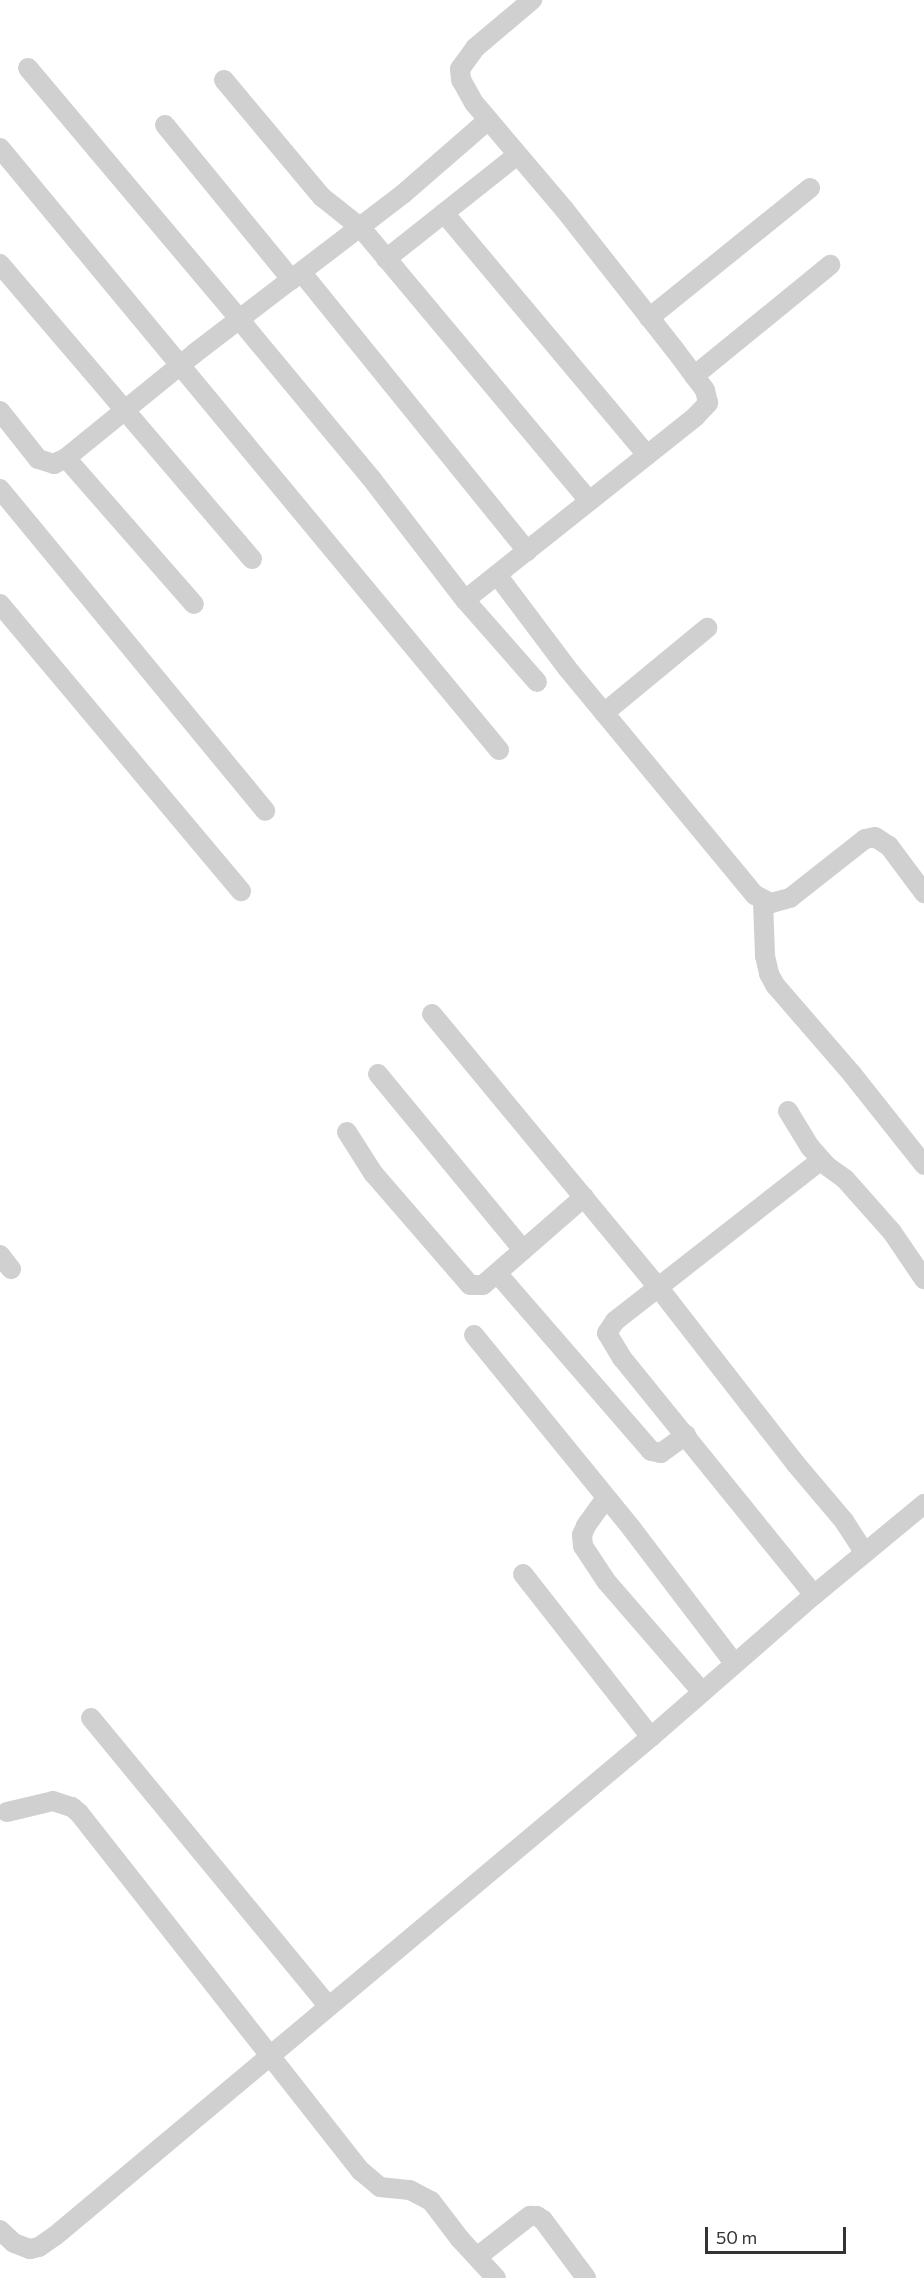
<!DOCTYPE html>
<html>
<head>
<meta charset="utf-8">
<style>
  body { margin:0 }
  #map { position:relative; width:924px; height:2278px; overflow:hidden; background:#fff; font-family:Commissioner,sans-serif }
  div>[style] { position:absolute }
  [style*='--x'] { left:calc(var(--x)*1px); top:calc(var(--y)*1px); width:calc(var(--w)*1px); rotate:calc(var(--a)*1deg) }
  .minor>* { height:20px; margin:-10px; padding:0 10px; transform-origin:10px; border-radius:10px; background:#d0d0d0 }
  span { translate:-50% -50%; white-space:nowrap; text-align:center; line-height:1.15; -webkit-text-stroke:6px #fff; paint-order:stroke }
  .scale { position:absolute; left:705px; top:2227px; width:141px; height:27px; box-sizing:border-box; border:3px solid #333; border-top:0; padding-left:8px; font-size:18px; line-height:21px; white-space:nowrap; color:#333; -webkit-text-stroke:4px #fff; paint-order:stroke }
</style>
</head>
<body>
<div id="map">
  <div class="minor">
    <i style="--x:28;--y:68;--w:328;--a:49.9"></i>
    <i style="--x:239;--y:319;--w:207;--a:50.3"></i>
    <i style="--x:371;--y:478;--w:154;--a:52.4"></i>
    <i style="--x:465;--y:600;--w:109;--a:48.7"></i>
    <i style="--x:224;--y:80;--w:153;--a:50.1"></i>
    <i style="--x:322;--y:197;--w:50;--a:38.5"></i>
    <i style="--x:361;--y:228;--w:356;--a:50.1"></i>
    <i style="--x:165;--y:125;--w:200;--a:50.7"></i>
    <i style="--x:0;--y:148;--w:782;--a:50.34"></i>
    <i style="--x:444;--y:213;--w:316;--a:50"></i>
    <i style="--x:386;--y:259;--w:167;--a:-38.4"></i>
    <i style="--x:0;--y:264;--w:388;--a:49.5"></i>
    <i style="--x:302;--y:273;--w:358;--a:51"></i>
    <i style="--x:649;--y:318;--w:207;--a:-38.9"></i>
    <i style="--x:694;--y:376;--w:176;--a:-39.2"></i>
    <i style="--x:0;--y:411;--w:61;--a:51.6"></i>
    <i style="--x:38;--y:459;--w:17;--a:17"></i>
    <i style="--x:54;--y:464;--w:13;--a:-27"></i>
    <i style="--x:66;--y:458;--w:166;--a:-39.1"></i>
    <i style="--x:195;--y:353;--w:262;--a:-37.4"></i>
    <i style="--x:403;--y:194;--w:113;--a:-41"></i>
    <i style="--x:66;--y:458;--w:194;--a:48.8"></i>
    <i style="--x:0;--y:489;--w:417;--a:50.5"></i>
    <i style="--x:498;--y:576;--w:115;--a:53.1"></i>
    <i style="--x:567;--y:668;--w:295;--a:50.4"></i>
    <i style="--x:755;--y:895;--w:18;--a:27"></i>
    <i style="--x:771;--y:903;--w:20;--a:-15"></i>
    <i style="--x:790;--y:898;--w:95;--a:-38.2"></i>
    <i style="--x:865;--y:839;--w:10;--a:-11"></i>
    <i style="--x:875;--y:837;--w:17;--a:33"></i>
    <i style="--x:889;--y:846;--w:59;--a:53.3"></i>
    <i style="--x:465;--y:600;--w:295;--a:-38.5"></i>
    <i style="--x:696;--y:416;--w:18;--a:-47"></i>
    <i style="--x:708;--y:403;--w:13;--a:-103"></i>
    <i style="--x:705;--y:390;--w:50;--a:-126.9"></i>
    <i style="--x:675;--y:350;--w:179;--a:-128.2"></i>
    <i style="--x:564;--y:209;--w:139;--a:-130.3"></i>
    <i style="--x:474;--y:103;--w:26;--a:-119"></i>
    <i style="--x:461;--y:80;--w:11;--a:-95"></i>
    <i style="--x:460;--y:69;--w:26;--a:-54"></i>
    <i style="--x:475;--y:48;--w:75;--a:-40.1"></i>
    <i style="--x:0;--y:604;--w:375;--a:50"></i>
    <i style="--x:604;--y:713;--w:134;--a:-39.5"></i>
    <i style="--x:763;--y:901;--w:55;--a:87.9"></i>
    <i style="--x:765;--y:956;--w:18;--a:77"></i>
    <i style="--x:769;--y:974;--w:13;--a:61"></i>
    <i style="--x:775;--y:985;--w:118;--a:49.1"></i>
    <i style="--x:852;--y:1074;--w:116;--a:51.6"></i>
    <i style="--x:432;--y:1014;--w:354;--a:50.4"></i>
    <i style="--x:658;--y:1287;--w:223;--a:52.1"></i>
    <i style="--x:795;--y:1463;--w:76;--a:49.8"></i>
    <i style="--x:844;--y:1521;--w:38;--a:57"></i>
    <i style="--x:378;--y:1074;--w:228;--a:50.5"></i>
    <i style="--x:788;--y:1111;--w:42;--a:58.6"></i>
    <i style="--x:810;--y:1147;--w:25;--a:48"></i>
    <i style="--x:827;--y:1166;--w:22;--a:36"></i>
    <i style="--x:845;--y:1179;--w:71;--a:48.4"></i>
    <i style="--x:892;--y:1232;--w:57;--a:55.8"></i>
    <i style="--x:347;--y:1132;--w:49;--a:57.6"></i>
    <i style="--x:373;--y:1173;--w:148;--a:49.1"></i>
    <i style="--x:470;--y:1285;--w:13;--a:0"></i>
    <i style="--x:483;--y:1285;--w:134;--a:-41.1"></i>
    <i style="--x:0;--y:1255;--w:18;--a:52"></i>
    <i style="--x:497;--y:1273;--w:235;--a:49.1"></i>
    <i style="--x:651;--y:1451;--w:10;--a:11"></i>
    <i style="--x:661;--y:1453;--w:31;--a:-36"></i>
    <i style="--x:474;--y:1335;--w:250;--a:50.8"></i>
    <i style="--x:632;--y:1529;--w:168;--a:52.7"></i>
    <i style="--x:606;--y:1498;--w:34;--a:126"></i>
    <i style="--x:586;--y:1526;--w:10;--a:114"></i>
    <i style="--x:582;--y:1535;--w:11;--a:85"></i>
    <i style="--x:583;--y:1546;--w:42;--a:56.7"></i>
    <i style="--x:606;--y:1581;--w:147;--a:49.1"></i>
    <i style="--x:523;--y:1574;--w:207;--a:51.9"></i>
    <i style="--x:814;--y:1595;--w:305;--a:-129"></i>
    <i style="--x:622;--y:1358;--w:29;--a:-121"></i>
    <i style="--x:607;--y:1333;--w:14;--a:-56"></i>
    <i style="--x:615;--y:1321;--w:261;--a:-38"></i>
    <i style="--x:91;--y:1718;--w:373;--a:50.5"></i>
    <i style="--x:7;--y:1812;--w:47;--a:-13.4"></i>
    <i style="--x:53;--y:1801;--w:20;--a:18"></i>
    <i style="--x:72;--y:1807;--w:9;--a:41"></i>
    <i style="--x:79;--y:1813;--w:456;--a:51.8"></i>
    <i style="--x:361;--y:2171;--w:25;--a:40"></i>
    <i style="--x:380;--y:2187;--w:30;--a:6"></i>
    <i style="--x:410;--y:2190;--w:24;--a:28"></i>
    <i style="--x:431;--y:2201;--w:48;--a:52.7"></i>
    <i style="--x:460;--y:2239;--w:53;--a:47.3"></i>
    <i style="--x:0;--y:2230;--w:19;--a:43"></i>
    <i style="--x:14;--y:2243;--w:17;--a:21"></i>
    <i style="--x:30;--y:2249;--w:9;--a:-13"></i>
    <i style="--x:39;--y:2247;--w:19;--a:-35"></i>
    <i style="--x:55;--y:2236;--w:777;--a:-39.94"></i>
    <i style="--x:651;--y:1737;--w:216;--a:-41.1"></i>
    <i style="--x:814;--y:1595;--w:143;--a:-39.6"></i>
    <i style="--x:477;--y:2257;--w:58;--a:-38"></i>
    <i style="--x:523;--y:2221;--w:9;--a:-36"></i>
    <i style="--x:530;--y:2216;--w:7;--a:0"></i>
    <i style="--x:537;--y:2216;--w:7;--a:34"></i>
    <i style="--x:543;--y:2220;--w:72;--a:53.4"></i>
  </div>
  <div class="scale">50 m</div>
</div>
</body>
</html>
